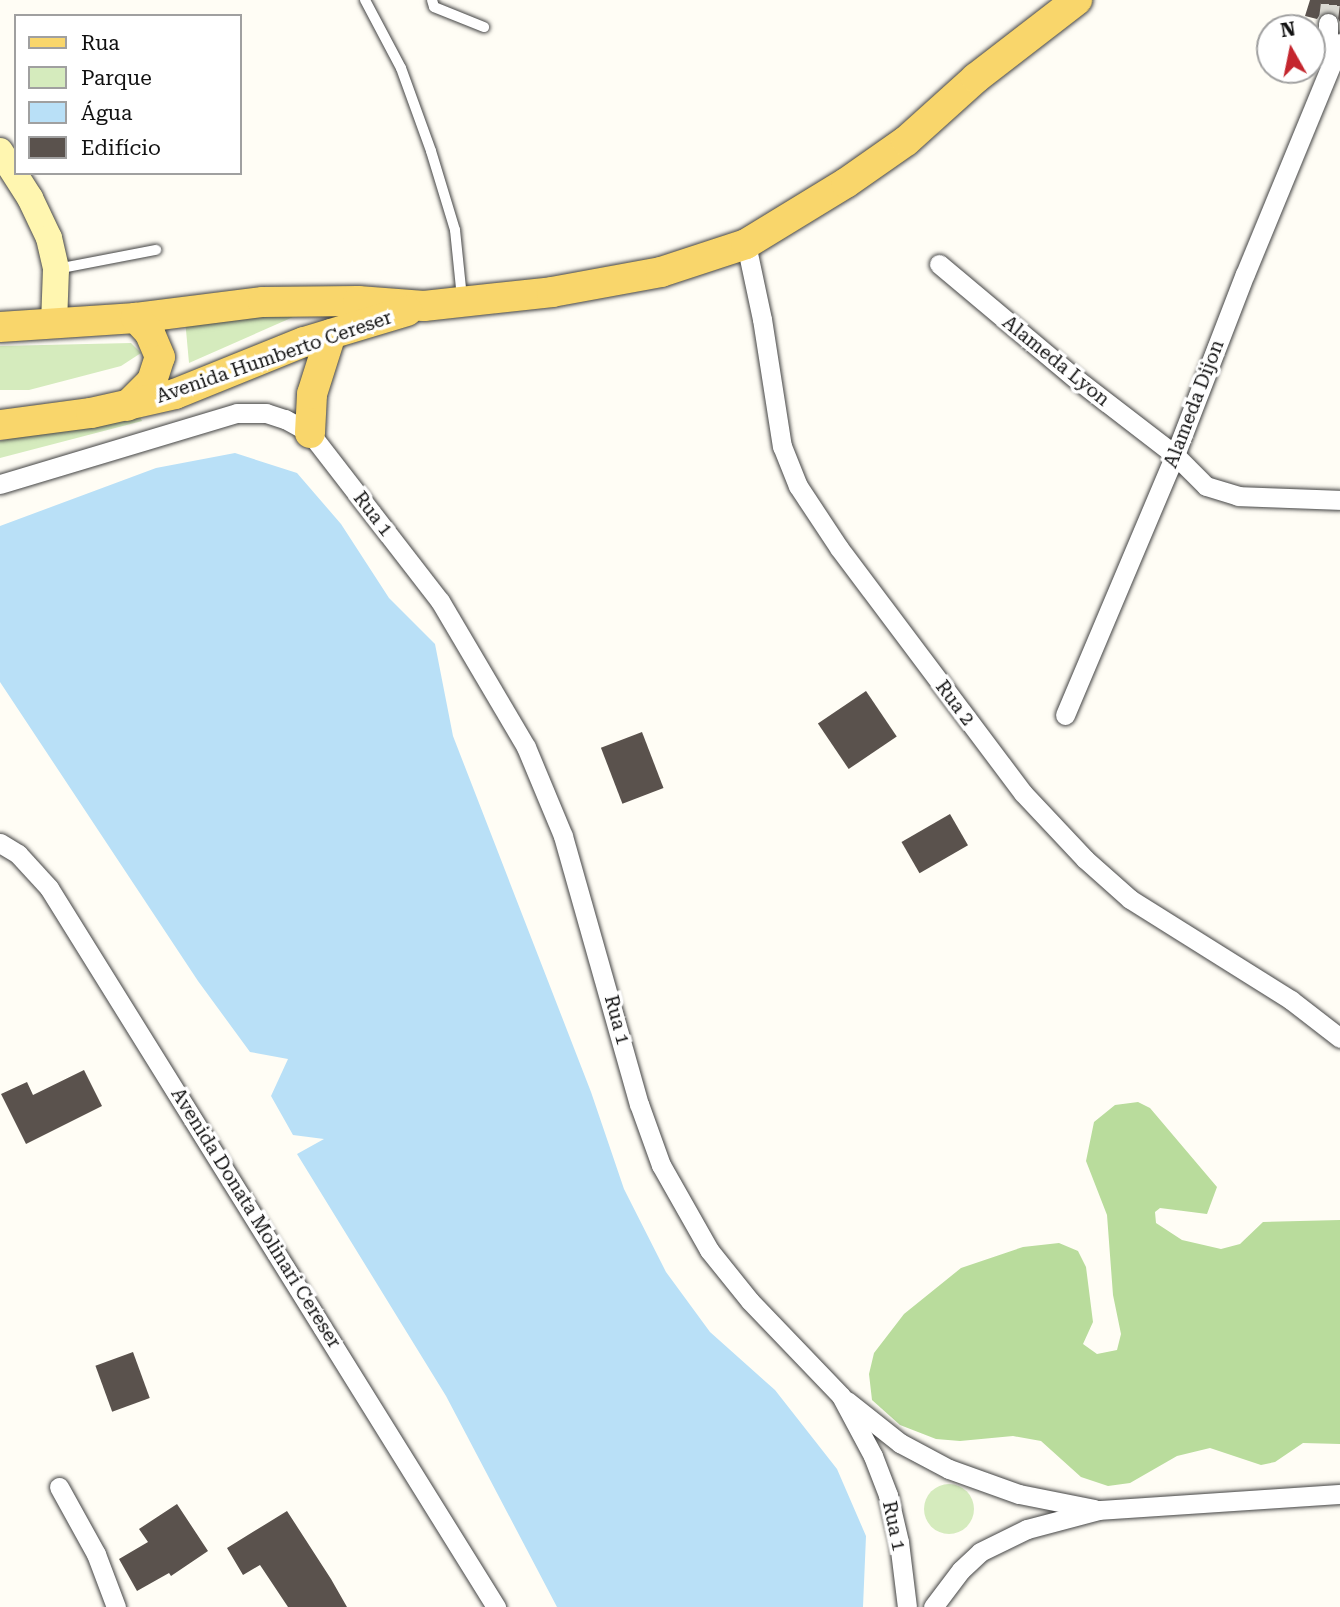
<!DOCTYPE html>
<html>
<head>
<meta charset="utf-8">
<style>
  body { margin:0 }
  #map { position:relative; width:1340px; height:1607px; overflow:hidden; background:#fffdf5; font-family:"Roboto Serif",serif }
  div>[style] { position:absolute }
  [style*='--x'] { left:calc(var(--x)*1px); top:calc(var(--y)*1px); width:calc(var(--w)*1px); rotate:calc(var(--a)*1deg) }
  .green>* { inset:0; background:#d5ebbd }
  .round { border-radius:50% }
  .forest>* { inset:0; background:#b9dc9c }
  .water>* { inset:0; background:#b9e0f7 }
  .building>* { inset:0; background:#5a524d; transform-origin:0 0 }
  .street-tunnel>* { height:19px; margin-top:-9.5px; transform-origin:0; background:repeating-linear-gradient(90deg,#dbdad3 0 19px,transparent 0 29px) }
  .roads { filter:drop-shadow(0 0 2px #444) drop-shadow(0 0 2px #444) }
  .lane>* { height:10px; margin:-5px; padding:0 5px; transform-origin:5px; border-radius:5px; background:#fff }
  .street>* { height:19px; margin:-9.5px; padding:0 9.5px; transform-origin:9.5px; border-radius:9.5px; background:#fff }
  .secondary>* { height:26px; margin:-13px; padding:0 13px; transform-origin:13px; border-radius:13px; background:#fff6b0 }
  .primary>* { height:30px; margin:-15px; padding:0 15px; transform-origin:15px; border-radius:15px; background:#f9d66b }
  span { translate:-50% -50%; white-space:nowrap; text-align:center; line-height:1.15; -webkit-text-stroke:7px #fff; paint-order:stroke }
  .street-label { font-size:19px; color:#111 }
  .legend { position:absolute; left:14px; top:14px; width:228px; height:161px; box-sizing:border-box; background:#fff; border:2px solid #a0a0a0; margin:0; padding:9px 12px; list-style:none; font-size:21px; color:#111 }
  .legend li { display:flex; align-items:center; gap:14px; height:35px }
  .legend b { width:35px; border:2px solid #a0a0a0 }
  .north { position:absolute; left:1256px; top:14px; width:70px; height:70px; box-sizing:border-box; background:#fff; border:2px solid #a0a0a0; border-radius:50%; rotate:351deg; font-size:19px; font-weight:700; line-height:28px; text-align:center; color:#111 }
  .north::after { content:''; display:block; margin:auto; width:24px; height:32px; background:#c4262e; clip-path:polygon(50% 0,100% 100%,50% 72%,0 100%) }
</style>
</head>
<body>
<div id="map">
  <div class="green">
    <i style="clip-path:polygon(325px 303px,189px 363px,185px 319px)"></i>
    <i style="clip-path:polygon(131px 343px,141px 353px,121px 366px,29px 390px,0 390px,0 346px)"></i>
    <i style="clip-path:polygon(137px 411px,142px 421px,0 458px,0 441px)"></i>
    <i class="round" style="left:924px;top:1484px;width:50px;height:50px"></i>
  </div>
  <div class="forest">
    <i style="clip-path:polygon(1138px 1102px,1150px 1108px,1217px 1187px,1207px 1214px,1160px 1208px,1155px 1212px,1156px 1223px,1182px 1240px,1221px 1249px,1240px 1244px,1263px 1222px,1340px 1220px,1340px 1444px,1303px 1443px,1275px 1462px,1261px 1465px,1210px 1448px,1177px 1456px,1130px 1483px,1108px 1486px,1081px 1477px,1041px 1441px,1013px 1436px,960px 1441px,936px 1439px,900px 1425px,872px 1400px,869px 1374px,874px 1353px,904px 1314px,961px 1268px,1023px 1247px,1059px 1243px,1078px 1251px,1086px 1267px,1093px 1322px,1083px 1344px,1097px 1354px,1117px 1350px,1121px 1334px,1113px 1295px,1107px 1215px,1086px 1161px,1094px 1122px,1115px 1105px)"></i>
  </div>
  <div class="water">
    <i style="clip-path:polygon(235px 453px,297px 473px,341px 524px,389px 598px,435px 644px,453px 736px,591px 1092px,624px 1189px,666px 1272px,710px 1332px,775px 1390px,837px 1469px,866px 1536px,863px 1607px,557px 1607px,446px 1396px,297px 1154px,324px 1139px,293px 1135px,271px 1096px,288px 1059px,250px 1052px,198px 981px,0 682px,0 526px,156px 468px)"></i>
  </div>
  <div class="building">
    <i style="clip-path:polygon(1310px 0,1340px 0,1340px 22px,1335px 13px,1329px 11px,1321px 13px,1317px 19px,1305px 16px)"></i>
    <i style="left:866px;top:691px;width:55px;height:58px;rotate:56deg"></i>
    <i style="left:642px;top:732px;width:60px;height:44px;rotate:69deg"></i>
    <i style="left:950px;top:814px;width:36px;height:56px;rotate:60deg"></i>
    <i style="clip-path:polygon(84px 1070px,102px 1106px,26px 1144px,1px 1094px,27px 1082px,33px 1095px)"></i>
    <i style="left:133px;top:1352px;width:49px;height:40px;rotate:70deg"></i>
    <i style="clip-path:polygon(177px 1504px,208px 1551px,171px 1576px,169px 1573px,137px 1591px,119px 1559px,148px 1542px,139px 1529px)"></i>
    <i style="clip-path:polygon(287px 1511px,331px 1579px,347px 1607px,288px 1607px,260px 1565px,243px 1575px,227px 1548px)"></i>
  </div>
  <div class="street-tunnel">
    <i style="--x:1328;--y:23;--w:23;--a:-83"></i>
  </div>
  <div class="roads">
    <div class="lane">
      <i style="--x:365;--y:0;--w:77;--a:62.1"></i>
      <i style="--x:401;--y:68;--w:88;--a:70.1"></i>
      <i style="--x:431;--y:151;--w:83;--a:73.1"></i>
      <i style="--x:455;--y:230;--w:68;--a:84.1"></i>
      <i style="--x:432;--y:0;--w:7;--a:74"></i>
      <i style="--x:434;--y:7;--w:54;--a:21.8"></i>
      <i style="--x:57;--y:269;--w:101;--a:-10.9"></i>
    </div>
    <div class="street">
      <i style="--x:1328;--y:62;--w:39;--a:-90"></i>
      <i style="--x:746;--y:244;--w:77;--a:78"></i>
      <i style="--x:762;--y:319;--w:129;--a:81.1"></i>
      <i style="--x:782;--y:446;--w:43;--a:68.2"></i>
      <i style="--x:798;--y:486;--w:74;--a:56.5"></i>
      <i style="--x:839;--y:548;--w:306;--a:53.1"></i>
      <i style="--x:1023;--y:793;--w:91;--a:46.8"></i>
      <i style="--x:1085;--y:859;--w:60;--a:41.6"></i>
      <i style="--x:1130;--y:899;--w:190;--a:32.1"></i>
      <i style="--x:1291;--y:1000;--w:62;--a:37.8"></i>
      <i style="--x:939;--y:264;--w:177;--a:40"></i>
      <i style="--x:1075;--y:378;--w:126;--a:37.6"></i>
      <i style="--x:1175;--y:455;--w:44;--a:45"></i>
      <i style="--x:1206;--y:486;--w:34;--a:17"></i>
      <i style="--x:1238;--y:496;--w:102;--a:2.2"></i>
      <i style="--x:0;--y:484;--w:247;--a:-16.7"></i>
      <i style="--x:237;--y:413;--w:29;--a:0"></i>
      <i style="--x:266;--y:413;--w:20;--a:18"></i>
      <i style="--x:285;--y:419;--w:29;--a:29"></i>
      <i style="--x:310;--y:433;--w:212;--a:52.3"></i>
      <i style="--x:440;--y:601;--w:169;--a:59.5"></i>
      <i style="--x:526;--y:747;--w:96;--a:67.4"></i>
      <i style="--x:563;--y:836;--w:279;--a:74.2"></i>
      <i style="--x:639;--y:1104;--w:65;--a:70.2"></i>
      <i style="--x:661;--y:1165;--w:98;--a:60.5"></i>
      <i style="--x:709;--y:1250;--w:65;--a:51.2"></i>
      <i style="--x:750;--y:1301;--w:132;--a:46.2"></i>
      <i style="--x:841;--y:1396;--w:68;--a:61.9"></i>
      <i style="--x:873;--y:1456;--w:42;--a:69"></i>
      <i style="--x:888;--y:1495;--w:48;--a:76.8"></i>
      <i style="--x:899;--y:1542;--w:65;--a:83"></i>
      <i style="--x:1065;--y:715;--w:282;--a:-67.1"></i>
      <i style="--x:1175;--y:455;--w:194;--a:-68.9"></i>
      <i style="--x:1245;--y:274;--w:250;--a:-67.6"></i>
      <i style="--x:0;--y:843;--w:21;--a:31"></i>
      <i style="--x:18;--y:854;--w:46;--a:47.6"></i>
      <i style="--x:49;--y:888;--w:847;--a:58.13"></i>
      <i style="--x:847;--y:1401;--w:68;--a:38.4"></i>
      <i style="--x:900;--y:1443;--w:55;--a:28"></i>
      <i style="--x:949;--y:1469;--w:74;--a:19.7"></i>
      <i style="--x:1019;--y:1494;--w:77;--a:11.2"></i>
      <i style="--x:59;--y:1487;--w:77;--a:61.1"></i>
      <i style="--x:96;--y:1554;--w:57;--a:69.3"></i>
      <i style="--x:933;--y:1607;--w:46;--a:-52.9"></i>
      <i style="--x:961;--y:1570;--w:26;--a:-43"></i>
      <i style="--x:980;--y:1552;--w:52;--a:-26.1"></i>
      <i style="--x:1027;--y:1529;--w:74;--a:-14.8"></i>
      <i style="--x:1099;--y:1510;--w:242;--a:-3.8"></i>
    </div>
    <div class="secondary">
      <i style="--x:0;--y:151;--w:56;--a:57.4"></i>
      <i style="--x:30;--y:198;--w:44;--a:64.6"></i>
      <i style="--x:49;--y:238;--w:32;--a:77"></i>
      <i style="--x:56;--y:269;--w:55;--a:92.1"></i>
    </div>
    <div class="primary">
      <i style="--x:0;--y:327;--w:136;--a:-3.8"></i>
      <i style="--x:136;--y:318;--w:128;--a:-7.2"></i>
      <i style="--x:263;--y:302;--w:95;--a:-0.6"></i>
      <i style="--x:358;--y:301;--w:66;--a:4.3"></i>
      <i style="--x:424;--y:306;--w:129;--a:-6.2"></i>
      <i style="--x:552;--y:292;--w:111;--a:-10.4"></i>
      <i style="--x:661;--y:272;--w:89;--a:-18.2"></i>
      <i style="--x:746;--y:244;--w:117;--a:-31.4"></i>
      <i style="--x:846;--y:183;--w:73;--a:-35"></i>
      <i style="--x:906;--y:141;--w:94;--a:-42"></i>
      <i style="--x:976;--y:78;--w:128;--a:-37.7"></i>
      <i style="--x:127;--y:406;--w:35;--a:-45"></i>
      <i style="--x:152;--y:381;--w:25;--a:-72"></i>
      <i style="--x:160;--y:357;--w:26;--a:-113"></i>
      <i style="--x:150;--y:333;--w:21;--a:-133"></i>
      <i style="--x:0;--y:425;--w:92;--a:-7.5"></i>
      <i style="--x:91;--y:413;--w:86;--a:-12.7"></i>
      <i style="--x:175;--y:394;--w:139;--a:-22"></i>
      <i style="--x:304;--y:342;--w:108;--a:-16.8"></i>
      <i style="--x:310;--y:433;--w:39;--a:-87"></i>
      <i style="--x:312;--y:394;--w:63;--a:-72.4"></i>
    </div>
  </div>
  <div class="street-label">
    <span style="left:274px;top:357px;rotate:-19deg">Avenida Humberto Cereser</span>
    <span style="left:1056px;top:361px;rotate:39deg">Alameda Lyon</span>
    <span style="left:1194px;top:404px;rotate:-69deg">Alameda Dijon</span>
    <span style="left:373px;top:514px;rotate:52deg">Rua 1</span>
    <span style="left:955px;top:703px;rotate:53deg">Rua 2</span>
    <span style="left:617px;top:1020px;rotate:75deg">Rua 1</span>
    <span style="left:256px;top:1218px;rotate:58deg">Avenida Donata Molinari Cereser</span>
    <span style="left:894px;top:1526px;rotate:78deg">Rua 1</span>
  </div>
  <ul class="legend">
  <li><b style="height:9px;background:#f9d66b"></b>Rua</li>
  <li><b style="height:19px;background:#d5ebbd"></b>Parque</li>
  <li><b style="height:19px;background:#b9e0f7"></b>Água</li>
  <li><b style="height:19px;background:#5a524d"></b>Edifício</li>
  </ul>
  <div class="north">N</div>
</div>
</body>
</html>
